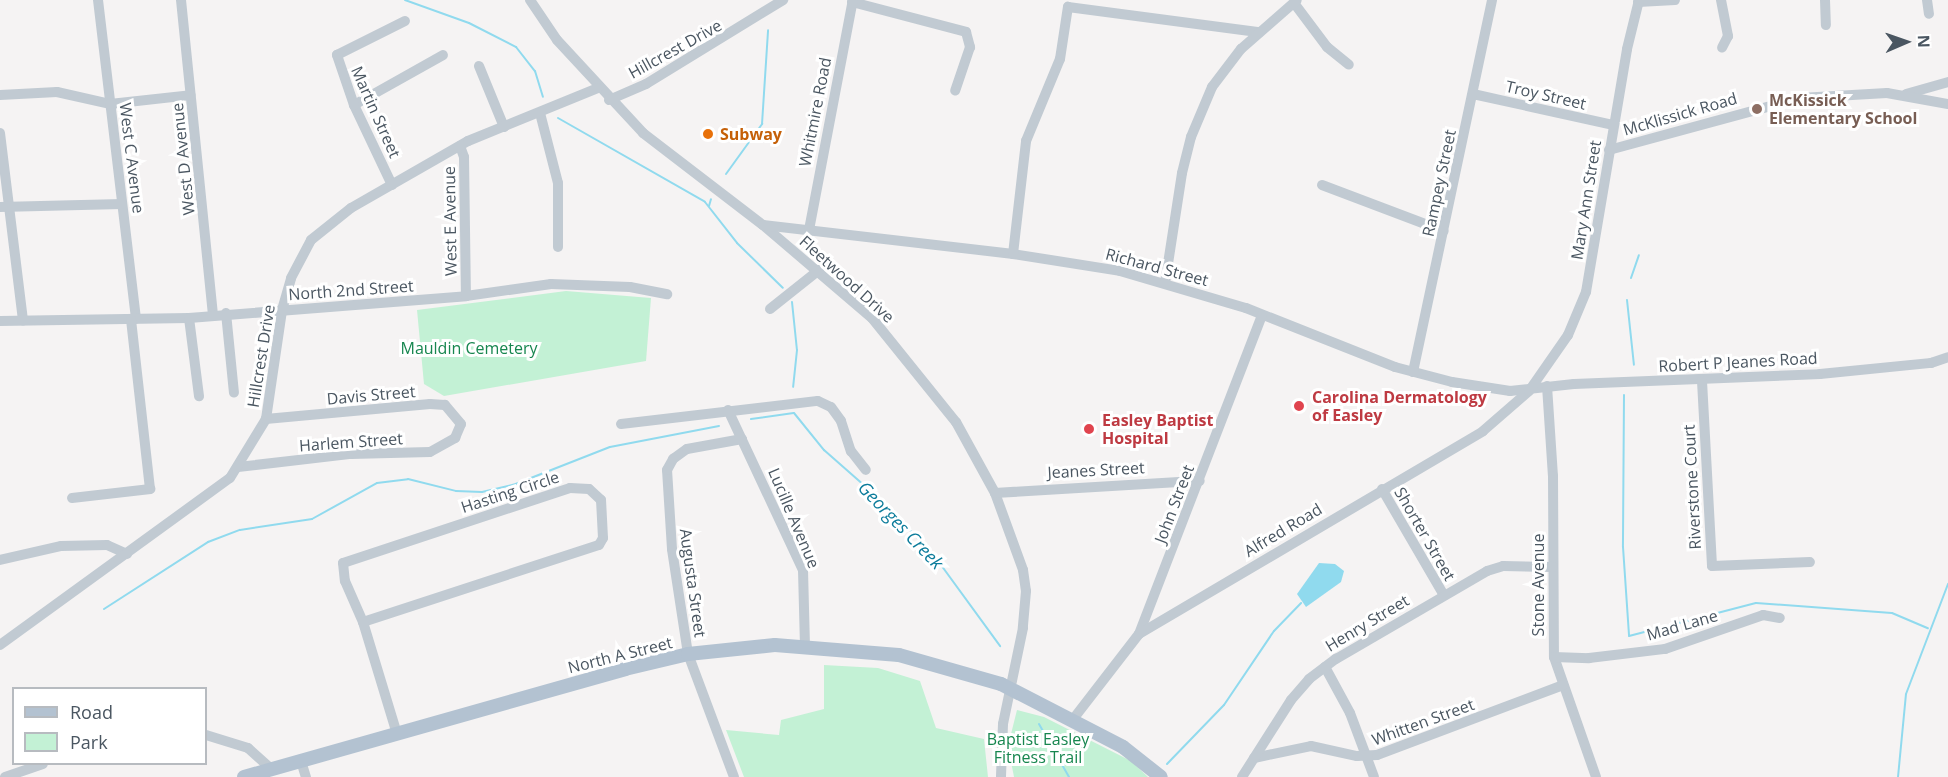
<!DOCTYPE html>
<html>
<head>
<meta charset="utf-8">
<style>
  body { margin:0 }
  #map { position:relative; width:1948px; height:777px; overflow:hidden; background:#f5f3f3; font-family:"Open Sans",sans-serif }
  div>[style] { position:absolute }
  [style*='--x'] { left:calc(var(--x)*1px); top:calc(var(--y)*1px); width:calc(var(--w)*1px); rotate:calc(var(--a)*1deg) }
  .green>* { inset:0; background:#c3f1d5 }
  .water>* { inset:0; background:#90daee }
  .stream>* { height:2px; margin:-1px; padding:0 1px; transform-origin:1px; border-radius:1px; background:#90daee }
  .minor>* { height:10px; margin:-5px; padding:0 5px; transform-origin:5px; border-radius:5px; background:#c1cad2 }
  .major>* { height:14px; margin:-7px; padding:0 7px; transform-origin:7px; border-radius:7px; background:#b3c2d1 }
  .dots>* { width:16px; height:16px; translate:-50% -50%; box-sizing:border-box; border:3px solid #fff; border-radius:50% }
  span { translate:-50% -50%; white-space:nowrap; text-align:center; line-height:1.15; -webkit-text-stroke:6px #fff; paint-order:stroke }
  .street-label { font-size:16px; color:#4a5661 }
  .education-label { font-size:16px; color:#785e54; font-weight:700 }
  .left { translate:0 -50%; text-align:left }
  .food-label { font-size:16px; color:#c56008; font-weight:700 }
  .park-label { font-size:16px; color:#17864f }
  .health-label { font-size:16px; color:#be3a42; font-weight:700 }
  .water-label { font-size:18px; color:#0c7c9b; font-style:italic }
  .legend { position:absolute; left:12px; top:687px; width:195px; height:78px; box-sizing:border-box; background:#fff; border:2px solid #b7bbc0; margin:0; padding:8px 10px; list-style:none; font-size:18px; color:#4a5661 }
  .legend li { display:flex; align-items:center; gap:12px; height:30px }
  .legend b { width:30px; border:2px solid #b7bbc0 }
  .north { position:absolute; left:1876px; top:12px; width:60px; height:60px; -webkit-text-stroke:4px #fff; paint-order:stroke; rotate:88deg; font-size:16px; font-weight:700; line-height:24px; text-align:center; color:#4a5661 }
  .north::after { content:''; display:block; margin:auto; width:21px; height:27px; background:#4a5661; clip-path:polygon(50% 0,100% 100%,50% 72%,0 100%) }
</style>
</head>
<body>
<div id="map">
  <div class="green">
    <i style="clip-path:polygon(566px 291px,651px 298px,646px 361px,444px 396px,424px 384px,417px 310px)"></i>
    <i style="clip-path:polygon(824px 665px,878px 668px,920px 681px,936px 728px,984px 739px,988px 777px,744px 777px,726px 730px,779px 735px,781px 720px,824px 709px)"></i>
    <i style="clip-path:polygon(1017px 710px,1044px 717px,1131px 761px,1148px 777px,1014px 777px,1008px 746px)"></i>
  </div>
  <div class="water">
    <i style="clip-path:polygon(1319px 563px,1335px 564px,1344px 571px,1341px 582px,1306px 607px,1297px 594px)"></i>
  </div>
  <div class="stream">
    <i style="--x:405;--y:0;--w:68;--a:19.8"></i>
    <i style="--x:469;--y:23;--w:53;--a:27.1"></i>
    <i style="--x:516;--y:47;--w:31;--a:52"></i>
    <i style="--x:535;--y:71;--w:27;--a:73"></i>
    <i style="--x:558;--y:118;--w:169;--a:29.7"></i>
    <i style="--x:705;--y:202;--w:52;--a:52"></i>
    <i style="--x:737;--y:243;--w:64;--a:44.4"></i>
    <i style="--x:726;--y:174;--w:62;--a:-54.2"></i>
    <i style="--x:762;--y:124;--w:94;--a:-86.3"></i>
    <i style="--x:709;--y:206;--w:7;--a:-74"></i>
    <i style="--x:1631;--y:278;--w:24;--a:-71"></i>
    <i style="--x:1627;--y:300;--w:65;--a:83.9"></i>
    <i style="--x:792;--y:302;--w:48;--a:84.1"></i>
    <i style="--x:797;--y:350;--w:37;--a:96"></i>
    <i style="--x:1624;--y:395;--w:152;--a:90.4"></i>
    <i style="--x:1623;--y:547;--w:89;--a:86.1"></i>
    <i style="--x:1629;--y:636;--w:131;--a:-14.6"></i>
    <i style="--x:1756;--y:603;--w:136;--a:4.2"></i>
    <i style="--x:1892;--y:613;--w:39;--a:23"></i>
    <i style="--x:751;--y:419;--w:43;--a:-7.9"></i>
    <i style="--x:794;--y:413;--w:48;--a:51"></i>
    <i style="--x:824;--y:450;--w:76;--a:41.3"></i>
    <i style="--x:881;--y:500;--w:75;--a:46.1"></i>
    <i style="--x:933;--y:554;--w:114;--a:53.9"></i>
    <i style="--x:104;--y:609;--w:124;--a:-32.8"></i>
    <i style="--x:208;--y:542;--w:34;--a:-21"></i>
    <i style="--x:240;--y:530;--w:73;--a:-8.7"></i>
    <i style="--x:312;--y:519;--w:74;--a:-29"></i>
    <i style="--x:377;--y:483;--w:31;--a:-7"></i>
    <i style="--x:408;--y:479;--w:49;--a:14"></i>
    <i style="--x:456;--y:491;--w:26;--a:2"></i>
    <i style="--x:482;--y:492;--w:32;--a:-13"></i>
    <i style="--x:513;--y:485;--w:104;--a:-21.4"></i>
    <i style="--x:610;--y:447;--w:111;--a:-10.9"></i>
    <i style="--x:1039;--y:724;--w:61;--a:60.5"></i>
    <i style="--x:1167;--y:764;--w:82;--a:-46"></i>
    <i style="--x:1224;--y:705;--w:89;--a:-56"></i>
    <i style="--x:1274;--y:631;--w:39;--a:-46"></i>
    <i style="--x:1898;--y:777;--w:83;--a:-84.5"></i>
    <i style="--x:1906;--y:694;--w:118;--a:-69.1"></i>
  </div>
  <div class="minor">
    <i style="--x:98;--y:0;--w:321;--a:83.2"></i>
    <i style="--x:181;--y:0;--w:317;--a:84.2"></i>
    <i style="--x:530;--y:0;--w:48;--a:56"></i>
    <i style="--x:557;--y:40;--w:127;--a:47.2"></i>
    <i style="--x:643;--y:133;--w:151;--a:37.5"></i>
    <i style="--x:763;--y:225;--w:143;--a:40.5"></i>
    <i style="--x:872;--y:318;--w:134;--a:51.1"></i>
    <i style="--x:956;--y:422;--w:81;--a:61.2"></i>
    <i style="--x:995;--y:493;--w:82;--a:70"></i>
    <i style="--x:1023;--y:570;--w:21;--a:82"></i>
    <i style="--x:1026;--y:591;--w:37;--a:95"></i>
    <i style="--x:1023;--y:628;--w:98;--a:101.8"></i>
    <i style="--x:1003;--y:724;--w:53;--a:92.2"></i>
    <i style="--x:1721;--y:0;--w:37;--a:79"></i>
    <i style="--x:1728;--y:36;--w:13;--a:117"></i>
    <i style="--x:1825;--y:0;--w:25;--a:88"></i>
    <i style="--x:1927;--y:0;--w:14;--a:82"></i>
    <i style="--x:852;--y:2;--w:118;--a:14.7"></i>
    <i style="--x:966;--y:32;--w:16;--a:75"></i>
    <i style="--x:970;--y:47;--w:46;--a:108.8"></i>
    <i style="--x:1638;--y:2;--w:37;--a:-3"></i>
    <i style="--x:1294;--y:3;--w:55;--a:53.1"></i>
    <i style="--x:1327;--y:47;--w:28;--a:39"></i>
    <i style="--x:479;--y:66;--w:66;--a:67.7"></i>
    <i style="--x:1473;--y:94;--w:143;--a:12.5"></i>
    <i style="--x:1906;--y:94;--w:44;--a:-15.9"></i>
    <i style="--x:0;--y:95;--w:57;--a:-3"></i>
    <i style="--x:57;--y:92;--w:54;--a:12.8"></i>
    <i style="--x:110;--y:104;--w:81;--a:-6.3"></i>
    <i style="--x:609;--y:100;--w:40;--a:-23.4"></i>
    <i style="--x:646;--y:84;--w:161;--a:-31.5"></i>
    <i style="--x:354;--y:105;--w:102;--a:-29.3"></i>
    <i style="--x:540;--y:113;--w:72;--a:75.6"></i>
    <i style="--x:558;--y:183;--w:64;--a:90"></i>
    <i style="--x:0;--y:133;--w:189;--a:83"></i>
    <i style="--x:460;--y:146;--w:12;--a:70"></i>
    <i style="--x:464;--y:157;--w:139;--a:89.2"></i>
    <i style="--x:1609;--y:150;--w:198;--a:-15.2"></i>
    <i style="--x:1800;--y:98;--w:87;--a:-3.3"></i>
    <i style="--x:1887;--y:93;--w:62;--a:10.2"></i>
    <i style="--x:392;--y:185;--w:89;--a:-115.4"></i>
    <i style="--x:354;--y:105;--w:53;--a:-108.8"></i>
    <i style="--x:337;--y:55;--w:76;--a:-26.6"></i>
    <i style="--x:1322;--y:185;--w:130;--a:20.7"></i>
    <i style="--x:0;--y:207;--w:122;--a:-1.4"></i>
    <i style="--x:763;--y:225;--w:252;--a:6.6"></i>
    <i style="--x:1013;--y:254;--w:108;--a:9"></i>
    <i style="--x:1120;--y:271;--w:131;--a:16.4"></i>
    <i style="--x:1246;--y:308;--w:160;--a:21.6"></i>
    <i style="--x:1395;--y:367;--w:59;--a:14.7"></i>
    <i style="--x:1452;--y:382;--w:59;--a:8.8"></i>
    <i style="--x:1510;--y:391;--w:64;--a:-6.2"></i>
    <i style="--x:1574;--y:384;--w:246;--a:-2.3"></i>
    <i style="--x:1820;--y:374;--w:112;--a:-5.7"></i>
    <i style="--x:1931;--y:363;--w:18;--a:-19"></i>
    <i style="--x:809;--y:230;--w:234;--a:-79.2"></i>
    <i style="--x:1013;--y:254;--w:114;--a:-83.4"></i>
    <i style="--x:1026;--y:141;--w:89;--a:-67.5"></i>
    <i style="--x:1060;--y:59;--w:53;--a:-81.3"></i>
    <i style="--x:1068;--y:7;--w:193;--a:7.5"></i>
    <i style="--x:1165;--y:283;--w:111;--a:-81.2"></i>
    <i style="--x:1182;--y:173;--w:37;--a:-76"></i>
    <i style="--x:1191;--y:137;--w:54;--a:-67.2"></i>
    <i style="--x:1212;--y:87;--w:48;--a:-52.7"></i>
    <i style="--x:1241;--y:49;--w:74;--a:-41.2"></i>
    <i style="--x:770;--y:309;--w:63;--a:-38.5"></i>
    <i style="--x:226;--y:313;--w:80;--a:84.3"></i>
    <i style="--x:189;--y:318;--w:79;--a:82.7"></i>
    <i style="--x:0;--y:321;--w:189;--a:-0.9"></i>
    <i style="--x:189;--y:318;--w:278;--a:-4.5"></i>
    <i style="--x:466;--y:296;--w:86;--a:-8"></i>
    <i style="--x:551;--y:284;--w:79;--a:2.2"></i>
    <i style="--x:630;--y:287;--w:38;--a:11"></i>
    <i style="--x:1413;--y:372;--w:380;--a:-78"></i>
    <i style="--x:1702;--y:381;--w:185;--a:86.9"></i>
    <i style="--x:1712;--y:566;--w:98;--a:-2.3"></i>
    <i style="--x:1547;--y:386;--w:90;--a:86.2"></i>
    <i style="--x:1553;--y:476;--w:181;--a:89.7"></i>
    <i style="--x:1554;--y:657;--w:127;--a:70.7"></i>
    <i style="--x:728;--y:410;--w:177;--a:64.9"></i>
    <i style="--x:803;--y:570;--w:75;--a:88.5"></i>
    <i style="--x:621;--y:424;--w:198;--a:-6.7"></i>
    <i style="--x:818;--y:401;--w:14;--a:25"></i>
    <i style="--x:831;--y:407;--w:17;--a:54"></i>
    <i style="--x:841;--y:421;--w:32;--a:72"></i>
    <i style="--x:851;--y:451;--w:24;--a:52"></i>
    <i style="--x:238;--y:467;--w:114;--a:-6.6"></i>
    <i style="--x:351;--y:454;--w:79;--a:-1.5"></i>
    <i style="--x:430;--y:452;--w:29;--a:-29"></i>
    <i style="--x:455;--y:438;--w:15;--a:-67"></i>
    <i style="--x:461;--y:424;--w:25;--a:-130"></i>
    <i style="--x:445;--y:405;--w:15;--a:-176"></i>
    <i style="--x:430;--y:404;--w:165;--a:174.8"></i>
    <i style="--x:1382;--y:489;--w:121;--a:59.8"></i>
    <i style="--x:995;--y:493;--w:205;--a:-3.4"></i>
    <i style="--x:72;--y:498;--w:79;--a:-6.6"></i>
    <i style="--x:150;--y:489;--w:171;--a:-96.4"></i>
    <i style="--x:0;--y:560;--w:63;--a:-12.9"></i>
    <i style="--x:61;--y:546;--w:46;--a:-1.2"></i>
    <i style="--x:107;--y:545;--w:22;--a:24"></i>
    <i style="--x:363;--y:622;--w:248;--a:-18.1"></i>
    <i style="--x:599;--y:545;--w:8;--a:-60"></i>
    <i style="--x:603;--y:538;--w:38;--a:-93"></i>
    <i style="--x:601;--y:500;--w:16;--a:-137"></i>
    <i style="--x:589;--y:489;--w:19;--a:-177"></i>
    <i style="--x:570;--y:488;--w:239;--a:161.7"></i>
    <i style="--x:343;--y:563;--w:18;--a:84"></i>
    <i style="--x:345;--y:581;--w:45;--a:66.3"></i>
    <i style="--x:363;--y:622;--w:117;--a:73.1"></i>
    <i style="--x:1139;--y:634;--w:341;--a:-68.9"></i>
    <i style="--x:0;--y:645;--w:284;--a:-36"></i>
    <i style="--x:230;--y:478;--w:69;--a:-58.6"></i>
    <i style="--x:266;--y:419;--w:110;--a:-81.6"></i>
    <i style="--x:282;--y:310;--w:33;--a:-74"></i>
    <i style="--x:291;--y:278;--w:43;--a:-62.2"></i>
    <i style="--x:311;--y:240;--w:51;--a:-38.7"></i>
    <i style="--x:351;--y:208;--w:135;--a:-29.8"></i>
    <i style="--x:468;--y:141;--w:140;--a:-22.2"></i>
    <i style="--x:1554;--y:657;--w:35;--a:2"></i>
    <i style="--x:1589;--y:658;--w:77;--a:-6.8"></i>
    <i style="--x:1665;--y:649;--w:104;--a:-19.1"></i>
    <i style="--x:1763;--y:615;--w:17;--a:10"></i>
    <i style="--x:1325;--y:667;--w:52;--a:61.5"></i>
    <i style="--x:1350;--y:713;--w:68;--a:69.4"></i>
    <i style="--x:1074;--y:718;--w:106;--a:-52.3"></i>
    <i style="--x:1139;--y:634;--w:399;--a:-30.5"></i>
    <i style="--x:1483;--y:431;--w:61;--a:-41"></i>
    <i style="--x:1529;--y:391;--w:68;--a:-55.1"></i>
    <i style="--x:1568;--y:335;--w:47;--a:-67.3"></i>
    <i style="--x:1586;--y:292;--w:246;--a:-80.4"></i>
    <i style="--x:1627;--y:49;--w:50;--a:-76.2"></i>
    <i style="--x:206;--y:735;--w:44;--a:17.2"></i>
    <i style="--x:248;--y:748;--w:31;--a:42"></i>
    <i style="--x:1254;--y:758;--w:58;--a:-11.9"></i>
    <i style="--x:1311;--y:746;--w:47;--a:12.3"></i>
    <i style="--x:1357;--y:756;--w:20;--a:-3"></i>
    <i style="--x:1377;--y:755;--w:199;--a:-20.6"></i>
    <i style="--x:301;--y:761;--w:17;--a:73"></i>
    <i style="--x:5;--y:777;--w:40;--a:-18.9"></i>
    <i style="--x:734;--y:777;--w:131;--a:-110.5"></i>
    <i style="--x:688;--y:654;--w:106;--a:-98.7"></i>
    <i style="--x:672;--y:549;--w:79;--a:-93.6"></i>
    <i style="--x:667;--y:470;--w:13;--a:-61"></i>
    <i style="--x:673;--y:459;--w:17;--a:-36"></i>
    <i style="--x:687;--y:449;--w:56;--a:-10.3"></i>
    <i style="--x:1242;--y:777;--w:91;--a:-57.5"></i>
    <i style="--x:1291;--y:700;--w:28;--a:-49"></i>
    <i style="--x:1309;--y:679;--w:34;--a:-37"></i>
    <i style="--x:1336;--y:659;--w:175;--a:-30.2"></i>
    <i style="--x:1487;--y:571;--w:17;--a:-17"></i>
    <i style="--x:1503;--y:566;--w:50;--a:1.1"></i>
  </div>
  <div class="major">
    <i style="--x:244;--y:777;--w:396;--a:-15.8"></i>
    <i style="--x:625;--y:669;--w:65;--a:-13.4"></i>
    <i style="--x:688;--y:654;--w:87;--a:-5.9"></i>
    <i style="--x:775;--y:645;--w:124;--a:4.6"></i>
    <i style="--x:899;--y:655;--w:106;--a:15.9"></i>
    <i style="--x:1001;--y:684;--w:137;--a:27.3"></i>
    <i style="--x:1123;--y:747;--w:48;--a:38.3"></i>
  </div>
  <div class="dots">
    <i style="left:1757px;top:109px;background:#8d6e63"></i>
    <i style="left:708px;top:134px;background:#e8710a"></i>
    <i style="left:1299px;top:406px;background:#e0444e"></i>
    <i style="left:1089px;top:429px;background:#e0444e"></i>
  </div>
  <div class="street-label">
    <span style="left:675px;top:49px;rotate:-29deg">Hillcrest Drive</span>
    <span style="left:1546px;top:95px;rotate:13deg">Troy Street</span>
    <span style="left:376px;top:112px;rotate:66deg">Martin Street</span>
    <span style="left:815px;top:112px;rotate:-79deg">Whitmire Road</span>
    <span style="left:1680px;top:114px;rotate:-16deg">McKlissick Road</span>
    <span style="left:132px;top:158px;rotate:83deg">West C Avenue</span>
    <span style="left:183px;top:159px;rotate:-96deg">West D Avenue</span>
    <span style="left:1439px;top:183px;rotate:-78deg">Rampey Street</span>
    <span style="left:1586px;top:200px;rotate:-81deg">Mary Ann Street</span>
    <span style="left:450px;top:221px;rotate:-91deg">West E Avenue</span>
    <span style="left:1157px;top:267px;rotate:15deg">Richard Street</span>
    <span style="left:847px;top:279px;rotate:42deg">Fleetwood Drive</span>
    <span style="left:351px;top:290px;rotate:-4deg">North 2nd Street</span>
    <span style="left:261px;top:356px;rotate:-81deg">Hillcrest Drive</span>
    <span style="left:1738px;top:362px;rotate:-3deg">Robert P Jeanes Road</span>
    <span style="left:371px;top:395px;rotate:-5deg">Davis Street</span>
    <span style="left:351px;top:442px;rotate:-4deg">Harlem Street</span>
    <span style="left:1096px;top:470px;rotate:-3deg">Jeanes Street</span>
    <span style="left:1692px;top:487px;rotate:-93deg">Riverstone Court</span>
    <span style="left:510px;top:492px;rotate:-18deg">Hasting Circle</span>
    <span style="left:1174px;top:504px;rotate:-69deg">John Street</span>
    <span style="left:794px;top:518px;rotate:67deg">Lucille Avenue</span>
    <span style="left:1283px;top:530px;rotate:-31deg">Alfred Road</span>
    <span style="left:1425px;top:534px;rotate:60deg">Shorter Street</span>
    <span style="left:693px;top:583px;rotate:82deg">Augusta Street</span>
    <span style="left:1538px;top:585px;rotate:-90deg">Stone Avenue</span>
    <span style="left:1367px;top:623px;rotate:-31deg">Henry Street</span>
    <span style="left:1682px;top:625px;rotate:-16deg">Mad Lane</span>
    <span style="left:620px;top:655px;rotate:-14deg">North A Street</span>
    <span style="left:1423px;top:722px;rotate:-20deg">Whitten Street</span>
  </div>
  <div class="education-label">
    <span class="left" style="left:1769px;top:109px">McKissick<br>Elementary School</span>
  </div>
  <div class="food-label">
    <span class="left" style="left:720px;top:134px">Subway</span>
  </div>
  <div class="park-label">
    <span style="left:469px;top:348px">Mauldin Cemetery</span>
    <span style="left:1038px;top:748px">Baptist Easley<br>Fitness Trail</span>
  </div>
  <div class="health-label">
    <span class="left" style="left:1312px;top:406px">Carolina Dermatology<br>of Easley</span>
    <span class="left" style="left:1102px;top:429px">Easley Baptist<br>Hospital</span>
  </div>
  <div class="water-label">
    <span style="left:901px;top:525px;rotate:46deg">Georges Creek</span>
  </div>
  <ul class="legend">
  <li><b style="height:8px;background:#b3c2d1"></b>Road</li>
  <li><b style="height:16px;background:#c3f1d5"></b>Park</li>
  </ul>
  <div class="north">N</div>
</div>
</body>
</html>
